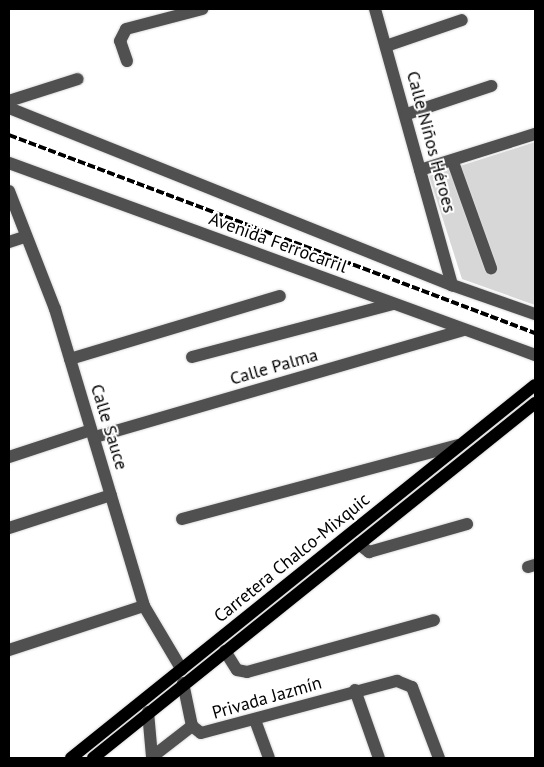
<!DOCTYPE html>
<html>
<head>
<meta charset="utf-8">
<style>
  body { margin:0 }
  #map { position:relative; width:544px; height:767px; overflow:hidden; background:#fff; font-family:"PT Sans",sans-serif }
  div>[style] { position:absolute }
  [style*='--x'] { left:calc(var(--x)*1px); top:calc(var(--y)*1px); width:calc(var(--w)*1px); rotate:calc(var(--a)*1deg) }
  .green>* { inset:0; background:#d7d7d7 }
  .roads { filter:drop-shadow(0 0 1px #dbdbdb) drop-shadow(0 0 1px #dbdbdb) }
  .minor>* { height:12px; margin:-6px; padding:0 6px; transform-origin:6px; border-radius:6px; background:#505050 }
  .major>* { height:12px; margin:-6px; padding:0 6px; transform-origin:6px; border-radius:6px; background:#000 }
  .rail>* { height:4px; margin-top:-2px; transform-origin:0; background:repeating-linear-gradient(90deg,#000 0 8px,transparent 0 10.5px) }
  span { translate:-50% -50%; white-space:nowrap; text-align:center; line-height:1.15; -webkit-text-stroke:4px #fff; paint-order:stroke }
  .street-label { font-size:18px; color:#000 }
  .frame { position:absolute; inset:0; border:10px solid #000; pointer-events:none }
</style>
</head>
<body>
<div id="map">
  <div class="green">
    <i style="clip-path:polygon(535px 142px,535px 305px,462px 279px,429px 176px)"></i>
  </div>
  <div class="roads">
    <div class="minor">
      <i style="--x:375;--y:9;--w:287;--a:74.4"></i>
      <i style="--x:386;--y:46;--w:80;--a:-18.9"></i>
      <i style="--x:127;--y:61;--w:21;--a:-109"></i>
      <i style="--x:120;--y:41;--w:13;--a:-63"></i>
      <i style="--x:126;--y:29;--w:79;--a:-14.7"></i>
      <i style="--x:9;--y:101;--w:72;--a:-17.7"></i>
      <i style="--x:9;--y:108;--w:477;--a:21.8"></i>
      <i style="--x:452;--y:285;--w:88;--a:19.3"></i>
      <i style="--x:407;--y:114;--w:89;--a:-18.4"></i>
      <i style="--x:453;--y:162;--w:113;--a:70.3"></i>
      <i style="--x:9;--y:163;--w:560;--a:20.05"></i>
      <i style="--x:420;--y:170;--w:121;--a:-17.4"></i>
      <i style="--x:9;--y:191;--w:127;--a:68.7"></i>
      <i style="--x:55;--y:309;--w:310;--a:73.3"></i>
      <i style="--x:144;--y:606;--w:74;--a:59.3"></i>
      <i style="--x:9;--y:242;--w:16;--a:-18"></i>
      <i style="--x:192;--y:357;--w:208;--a:-14.8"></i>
      <i style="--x:70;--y:359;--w:219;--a:-16.7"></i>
      <i style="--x:95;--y:437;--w:383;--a:-16.2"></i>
      <i style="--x:9;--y:457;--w:86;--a:-18.2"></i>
      <i style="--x:182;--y:519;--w:286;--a:-15"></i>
      <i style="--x:9;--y:528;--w:107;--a:-17.9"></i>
      <i style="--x:359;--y:544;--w:13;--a:39"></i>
      <i style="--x:369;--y:552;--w:102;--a:-15.9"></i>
      <i style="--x:528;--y:567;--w:7;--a:-16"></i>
      <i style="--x:9;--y:650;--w:142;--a:-18.1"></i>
      <i style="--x:225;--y:651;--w:22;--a:58"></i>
      <i style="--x:237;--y:670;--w:10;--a:11"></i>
      <i style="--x:247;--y:672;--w:194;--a:-15.5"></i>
      <i style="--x:183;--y:683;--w:44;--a:78.2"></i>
      <i style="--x:192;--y:726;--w:11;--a:38"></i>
      <i style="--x:201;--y:733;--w:203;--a:-14.9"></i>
      <i style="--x:397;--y:681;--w:16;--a:22"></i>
      <i style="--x:412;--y:687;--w:76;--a:69.2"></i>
      <i style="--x:355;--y:690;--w:72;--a:70.6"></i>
      <i style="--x:148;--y:712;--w:45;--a:84.9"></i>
      <i style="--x:152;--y:757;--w:51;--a:-37.8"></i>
      <i style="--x:255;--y:720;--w:40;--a:69.8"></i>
    </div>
    <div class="major">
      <i style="--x:71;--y:758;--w:595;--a:-38.8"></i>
      <i style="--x:93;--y:758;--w:567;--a:-38.77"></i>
    </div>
  </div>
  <div class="rail">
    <i style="--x:9;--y:135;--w:562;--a:20.63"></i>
  </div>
  <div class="street-label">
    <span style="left:431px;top:142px;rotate:75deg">Calle Niños Héroes</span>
    <span style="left:278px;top:243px;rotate:20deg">Avenida Ferrocarril</span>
    <span style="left:274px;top:367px;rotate:-16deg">Calle Palma</span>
    <span style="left:109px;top:427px;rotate:73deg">Calle Sauce</span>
    <span style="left:292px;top:558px;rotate:-39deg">Carretera Chalco-Mixquic</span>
    <span style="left:267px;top:698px;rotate:-16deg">Privada Jazmín</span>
  </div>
  <div class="frame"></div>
</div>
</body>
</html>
